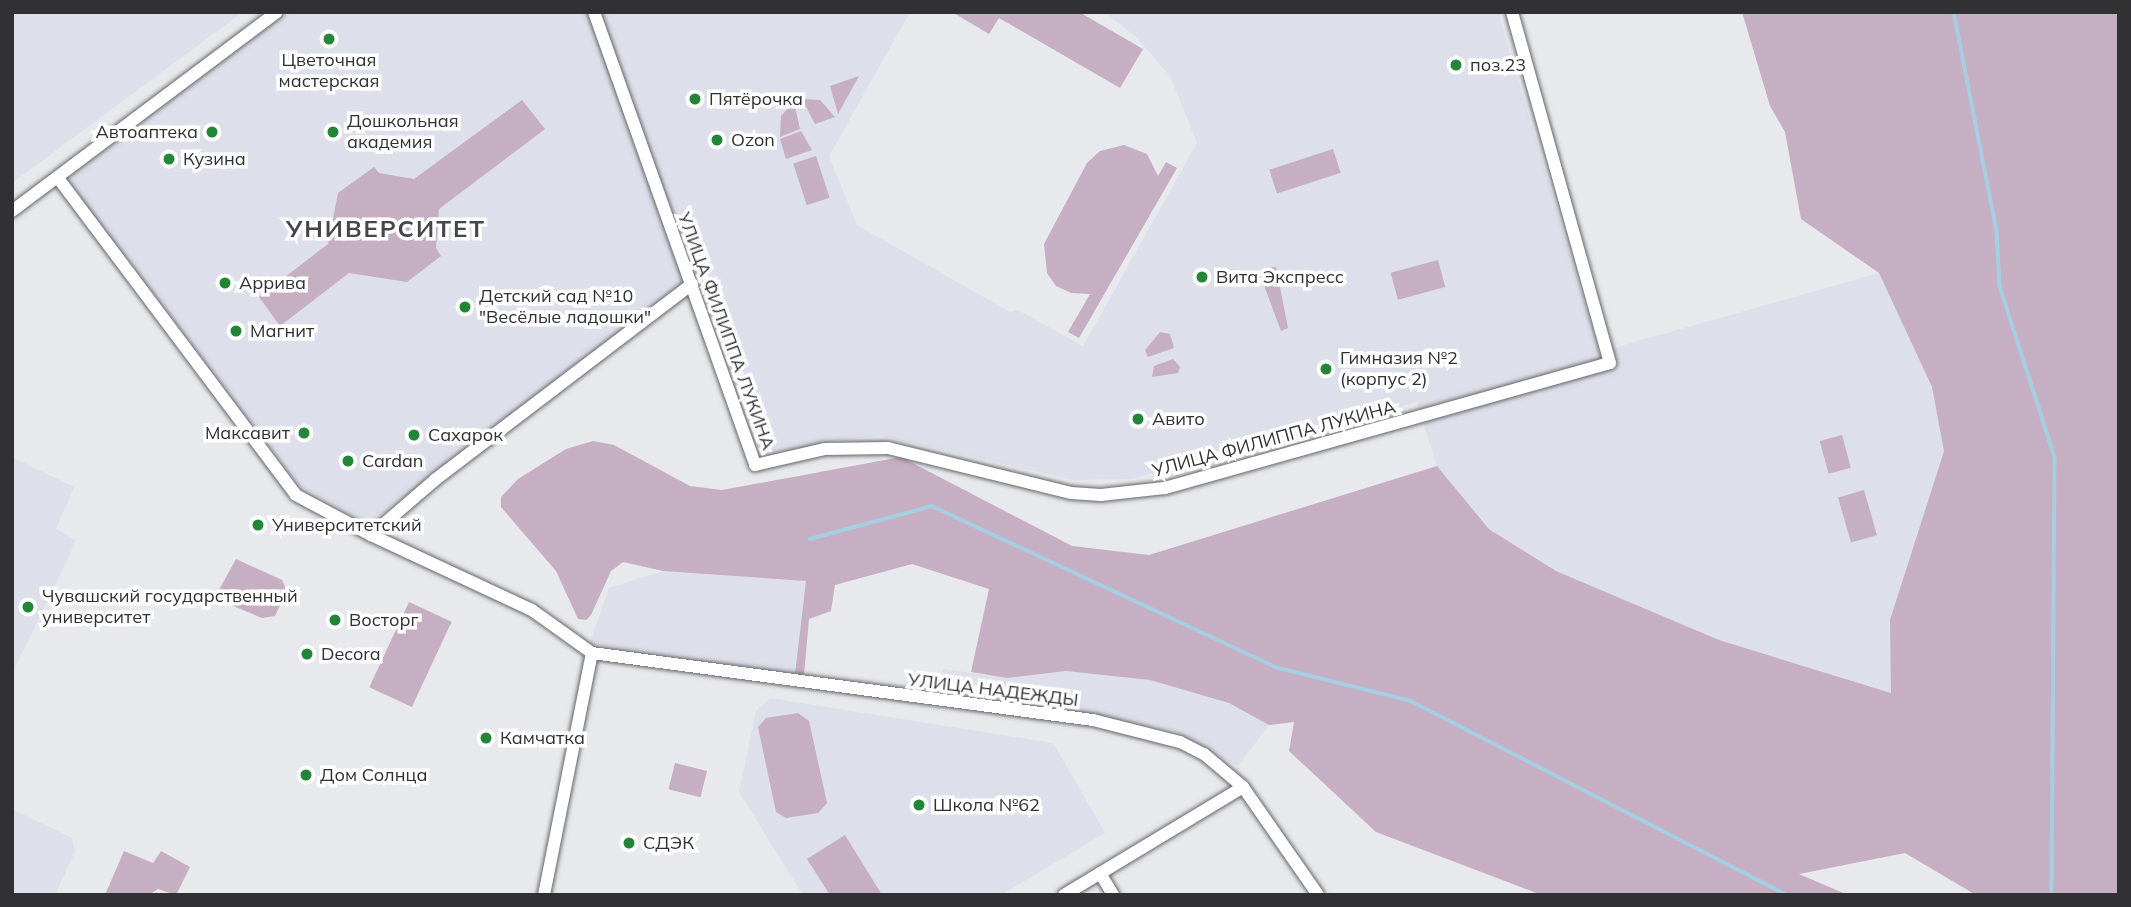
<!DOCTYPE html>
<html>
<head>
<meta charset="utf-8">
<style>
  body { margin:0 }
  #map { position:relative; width:2131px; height:907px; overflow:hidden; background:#e8e9ed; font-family:Mulish,sans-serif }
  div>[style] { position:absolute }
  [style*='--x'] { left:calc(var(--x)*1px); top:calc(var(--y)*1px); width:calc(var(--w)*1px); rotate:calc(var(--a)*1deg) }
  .built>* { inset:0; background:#dddfea }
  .green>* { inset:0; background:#c6aec3; transform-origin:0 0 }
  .stream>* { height:3.5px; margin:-1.75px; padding:0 1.75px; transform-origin:1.75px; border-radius:1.75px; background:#a5cfe1 }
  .roads { filter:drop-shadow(0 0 2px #66666a) drop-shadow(0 0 2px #66666a) }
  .minor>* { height:12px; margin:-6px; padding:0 6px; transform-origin:6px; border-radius:6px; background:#fff }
  .dots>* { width:19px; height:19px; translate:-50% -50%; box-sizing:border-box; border:4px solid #fff; border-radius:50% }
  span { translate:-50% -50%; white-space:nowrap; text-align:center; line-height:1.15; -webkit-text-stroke:7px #fff; paint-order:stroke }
  .poi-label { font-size:18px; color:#313133 }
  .left { translate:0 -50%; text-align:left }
  .right { translate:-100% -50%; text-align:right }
  .street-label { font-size:18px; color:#313133 }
  .district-label { font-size:24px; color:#46474a; font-weight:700; letter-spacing:2px }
  .frame { position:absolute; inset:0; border:14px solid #313133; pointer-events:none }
</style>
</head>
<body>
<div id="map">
  <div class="built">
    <i style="clip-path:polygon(13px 12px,243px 12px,12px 183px)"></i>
    <i style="clip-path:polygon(287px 12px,910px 12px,829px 156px,857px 225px,1010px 312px,1018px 310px,1083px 346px,1197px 143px,1170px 76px,1136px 37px,1105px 12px,1498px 12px,1599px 352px,1879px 273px,1932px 386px,1944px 451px,1890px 620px,1892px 693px,1719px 640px,1556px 571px,1490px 529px,1437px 466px,1417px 402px,1131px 479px,1074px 480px,881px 436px,829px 441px,773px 456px,751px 443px,698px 281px,370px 522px,363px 522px,298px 485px,127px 258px,120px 262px,71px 187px,72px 173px)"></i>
    <i style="clip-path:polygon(12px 457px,74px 487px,56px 529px,76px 541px,12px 674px)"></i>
    <i style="clip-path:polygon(663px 571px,807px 581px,795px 674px,590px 643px,609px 588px)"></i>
    <i style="clip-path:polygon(943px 669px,1007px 678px,1066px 671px,1150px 680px,1229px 703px,1269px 725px,1238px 766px,1173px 730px,1087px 714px,937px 696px)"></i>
    <i style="clip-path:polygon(770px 698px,1053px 743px,1105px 833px,1001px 895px,803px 895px,739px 792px,756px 711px)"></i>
    <i style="clip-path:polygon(12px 809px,72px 838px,75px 852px,55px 895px,12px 895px)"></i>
  </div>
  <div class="green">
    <i style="clip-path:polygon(952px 12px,1079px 12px,1143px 49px,1120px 88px,999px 18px,989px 34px)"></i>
    <i style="clip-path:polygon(1742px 12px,2119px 12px,2119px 895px,1976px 895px,1905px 853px,1799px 874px,1848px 895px,1542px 895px,1376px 832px,1289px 751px,1294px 722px,1269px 725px,1229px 703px,1150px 680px,1066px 671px,1007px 678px,971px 672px,989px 589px,912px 564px,835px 585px,831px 611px,809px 619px,804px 675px,795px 674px,806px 581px,663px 571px,623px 562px,611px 571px,591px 615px,586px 620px,578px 619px,556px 571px,501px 507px,501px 497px,518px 479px,566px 449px,593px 441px,614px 445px,690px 486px,722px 490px,901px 457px,1072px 546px,1149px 555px,1437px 466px,1489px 529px,1556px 571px,1719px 640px,1891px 693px,1890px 620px,1944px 451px,1932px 387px,1879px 273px,1801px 219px,1785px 132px,1770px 106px)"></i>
    <i style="clip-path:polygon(859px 76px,838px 114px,830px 86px)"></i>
    <i style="clip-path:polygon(802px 99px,820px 100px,835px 117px,815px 124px)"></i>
    <i style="clip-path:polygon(522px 100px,545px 129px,439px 209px,436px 248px,441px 256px,407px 282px,349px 273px,280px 326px,259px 297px,328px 244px,338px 193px,374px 167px,379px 173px,414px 179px)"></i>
    <i style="clip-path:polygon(794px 102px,800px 129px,780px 137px,781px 116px)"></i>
    <i style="clip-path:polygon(801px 131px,812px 150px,786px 159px,780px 139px)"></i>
    <i style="clip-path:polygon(1124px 145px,1147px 154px,1158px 176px,1166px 162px,1177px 168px,1079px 338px,1068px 332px,1090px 294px,1071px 293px,1056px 286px,1047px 273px,1044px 244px,1087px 163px,1100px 151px)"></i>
    <i style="left:1333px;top:149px;width:25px;height:67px;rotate:72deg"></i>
    <i style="left:816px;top:156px;width:44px;height:24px;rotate:72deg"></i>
    <i style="left:1438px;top:260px;width:28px;height:49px;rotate:75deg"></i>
    <i style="clip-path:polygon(1276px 267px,1288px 328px,1281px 331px,1265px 288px,1265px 268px)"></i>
    <i style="clip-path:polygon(1160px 332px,1170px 334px,1174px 348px,1148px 357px,1145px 350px)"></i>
    <i style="clip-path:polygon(1173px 359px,1180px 367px,1178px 373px,1152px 377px,1154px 366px)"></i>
    <i style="left:1842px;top:435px;width:34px;height:23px;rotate:75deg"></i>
    <i style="left:1864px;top:490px;width:47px;height:27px;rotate:74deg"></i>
    <i style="clip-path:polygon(236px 559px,282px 580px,287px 591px,275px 616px,262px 618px,219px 600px,219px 590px)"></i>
    <i style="left:409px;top:602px;width:47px;height:94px;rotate:25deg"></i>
    <i style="clip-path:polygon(798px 713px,809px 721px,827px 803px,818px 813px,786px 818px,776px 812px,758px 727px,766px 718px)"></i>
    <i style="left:675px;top:763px;width:33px;height:27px;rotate:14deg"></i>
    <i style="clip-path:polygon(845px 835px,882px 895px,830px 895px,807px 859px)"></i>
    <i style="clip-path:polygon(124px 851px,153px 863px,161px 851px,190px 867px,176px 895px,158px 889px,149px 895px,105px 895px)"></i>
  </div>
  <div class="stream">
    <i style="--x:1954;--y:12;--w:224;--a:78.9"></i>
    <i style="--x:1997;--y:232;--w:54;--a:86.8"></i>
    <i style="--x:2000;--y:286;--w:180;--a:72.2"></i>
    <i style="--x:2055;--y:457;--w:438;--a:90.4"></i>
    <i style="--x:810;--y:539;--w:126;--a:-15.1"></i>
    <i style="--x:932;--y:506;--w:379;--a:25.1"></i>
    <i style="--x:1275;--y:667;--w:140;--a:14"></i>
    <i style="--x:1411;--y:701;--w:423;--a:27.3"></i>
  </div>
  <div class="roads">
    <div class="minor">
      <i style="--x:594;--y:12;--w:481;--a:70.4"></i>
      <i style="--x:755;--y:465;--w:72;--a:-12.9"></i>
      <i style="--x:825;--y:449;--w:63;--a:-0.9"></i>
      <i style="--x:888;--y:448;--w:188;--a:13.8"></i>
      <i style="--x:1071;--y:493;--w:30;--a:4"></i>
      <i style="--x:1101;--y:495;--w:64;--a:-6.2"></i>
      <i style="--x:1165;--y:488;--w:462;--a:-15.7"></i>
      <i style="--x:1610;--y:363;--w:364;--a:-105.6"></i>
      <i style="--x:58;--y:178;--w:396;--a:53.1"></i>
      <i style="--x:296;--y:495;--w:85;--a:28.1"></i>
      <i style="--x:371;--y:535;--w:178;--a:25"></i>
      <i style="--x:532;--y:610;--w:74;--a:35.6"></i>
      <i style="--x:12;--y:211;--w:331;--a:-36.9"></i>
      <i style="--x:371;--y:535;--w:86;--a:-40.7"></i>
      <i style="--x:436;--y:479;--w:322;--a:-37.3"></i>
      <i style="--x:592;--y:653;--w:505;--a:7.62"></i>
      <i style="--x:1093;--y:720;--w:90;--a:14.2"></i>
      <i style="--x:1180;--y:742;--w:27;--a:27"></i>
      <i style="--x:1204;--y:754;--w:51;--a:40.2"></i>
      <i style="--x:1243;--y:787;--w:131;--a:55.2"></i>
      <i style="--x:1100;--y:873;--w:26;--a:59"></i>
      <i style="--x:544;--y:895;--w:247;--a:-78.8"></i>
      <i style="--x:1064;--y:895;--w:209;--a:-31.1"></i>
    </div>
  </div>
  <div class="dots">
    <i style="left:329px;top:39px;background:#238538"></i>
    <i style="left:1456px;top:65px;background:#238538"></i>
    <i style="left:695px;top:99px;background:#238538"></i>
    <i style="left:212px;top:132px;background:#238538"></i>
    <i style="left:333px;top:132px;background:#238538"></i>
    <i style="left:717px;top:140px;background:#238538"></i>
    <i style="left:169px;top:159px;background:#238538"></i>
    <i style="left:1202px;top:277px;background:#238538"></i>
    <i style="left:225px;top:283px;background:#238538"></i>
    <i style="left:465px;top:307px;background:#238538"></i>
    <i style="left:236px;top:331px;background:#238538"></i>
    <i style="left:1326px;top:369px;background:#238538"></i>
    <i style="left:1138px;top:419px;background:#238538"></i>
    <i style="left:304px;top:433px;background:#238538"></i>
    <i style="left:414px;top:435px;background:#238538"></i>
    <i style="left:348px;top:461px;background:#238538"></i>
    <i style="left:258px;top:525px;background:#238538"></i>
    <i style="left:28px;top:607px;background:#238538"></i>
    <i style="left:335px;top:620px;background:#238538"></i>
    <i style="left:307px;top:654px;background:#238538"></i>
    <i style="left:486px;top:738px;background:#238538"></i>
    <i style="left:306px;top:775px;background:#238538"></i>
    <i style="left:919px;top:805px;background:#238538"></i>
    <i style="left:629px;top:843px;background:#238538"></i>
  </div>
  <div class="poi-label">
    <span style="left:329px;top:71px">Цветочная<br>мастерская</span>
    <span class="left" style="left:1470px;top:65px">поз.23</span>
    <span class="left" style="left:709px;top:99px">Пятёрочка</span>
    <span class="left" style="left:347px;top:132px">Дошкольная<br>академия</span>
    <span class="right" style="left:198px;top:132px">Автоаптека</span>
    <span class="left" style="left:731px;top:140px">Ozon</span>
    <span class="left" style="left:183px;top:159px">Кузина</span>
    <span class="left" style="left:1216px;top:277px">Вита Экспресс</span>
    <span class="left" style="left:239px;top:283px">Аррива</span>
    <span class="left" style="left:479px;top:307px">Детский сад №10<br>"Весёлые ладошки"</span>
    <span class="left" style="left:250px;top:331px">Магнит</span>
    <span class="left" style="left:1340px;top:369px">Гимназия №2<br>(корпус 2)</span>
    <span class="left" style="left:1152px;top:419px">Авито</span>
    <span class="right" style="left:290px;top:433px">Максавит</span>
    <span class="left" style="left:428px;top:435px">Сахарок</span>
    <span class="left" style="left:362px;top:461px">Cardan</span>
    <span class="left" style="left:272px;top:525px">Университетский</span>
    <span class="left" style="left:42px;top:607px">Чувашский государственный<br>университет</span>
    <span class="left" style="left:349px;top:620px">Восторг</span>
    <span class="left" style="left:321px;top:654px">Decora</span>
    <span class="left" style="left:500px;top:738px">Камчатка</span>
    <span class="left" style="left:320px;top:775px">Дом Солнца</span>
    <span class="left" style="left:933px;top:805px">Школа №62</span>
    <span class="left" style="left:643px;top:843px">СДЭК</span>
  </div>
  <div class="street-label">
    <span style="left:726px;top:331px;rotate:70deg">УЛИЦА ФИЛИППА ЛУКИНА</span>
    <span style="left:1274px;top:439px;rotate:-15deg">УЛИЦА ФИЛИППА ЛУКИНА</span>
    <span style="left:993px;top:690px;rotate:7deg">УЛИЦА НАДЕЖДЫ</span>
  </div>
  <div class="district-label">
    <span style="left:386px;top:229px">УНИВЕРСИТЕТ</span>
  </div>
  <div class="frame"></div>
</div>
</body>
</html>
